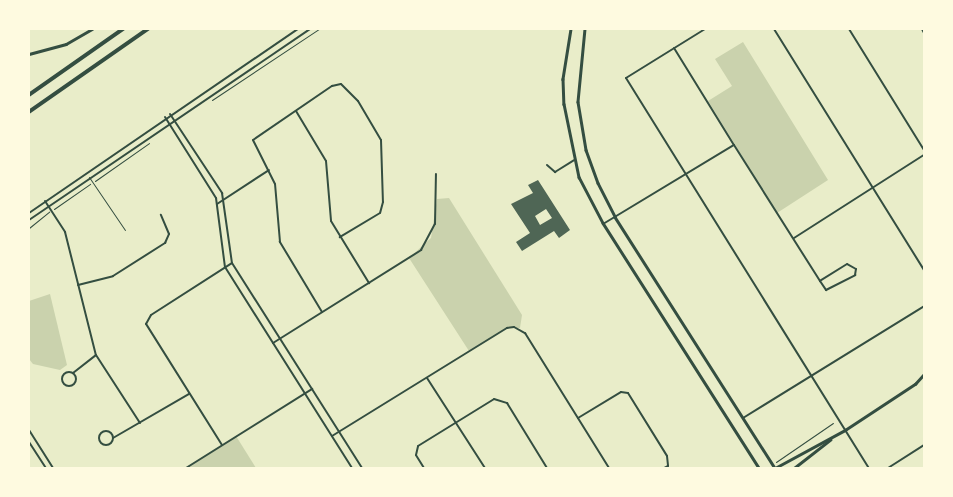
<!DOCTYPE html>
<html>
<head>
<meta charset="utf-8">
<style>
  body { margin:0 }
  #map { position:relative; width:953px; height:497px; overflow:hidden; background:#e9edc9; font-family:"Zilla Slab",serif }
  div>[style] { position:absolute }
  [style*='--x'] { left:calc(var(--x)*1px); top:calc(var(--y)*1px); width:calc(var(--w)*1px); rotate:calc(var(--a)*1deg) }
  .green>* { inset:0; background:#cad2ad }
  .building>* { inset:0; background:#4f6655 }
  .path>* { height:1px; margin:-0.5px; padding:0 0.5px; transform-origin:0.5px; border-radius:0.5px; background:#344e41 }
  .service>* { height:1px; margin:-0.5px; padding:0 0.5px; transform-origin:0.5px; border-radius:0.5px; background:#344e41 }
  .minor>* { height:2px; margin:-1px; padding:0 1px; transform-origin:1px; border-radius:1px; background:#344e41 }
  .minor>.ring { margin:-1px; padding:0; box-sizing:content-box; background:none; border:2px solid #344e41; border-radius:50% }
  .tertiary>* { height:2.5px; margin:-1.25px; padding:0 1.25px; transform-origin:1.25px; border-radius:1.25px; background:#344e41 }
  .motorway>* { height:3.5px; margin:-1.75px; padding:0 1.75px; transform-origin:1.75px; border-radius:1.75px; background:#344e41 }
  span { translate:-50% -50%; white-space:nowrap; text-align:center; line-height:1.15; -webkit-text-stroke:3px #fefae0; paint-order:stroke }
  .frame { position:absolute; inset:0; border:30px solid #fefae0; pointer-events:none }
</style>
</head>
<body>
<div id="map">
  <div class="green">
    <i style="clip-path:polygon(743px 42px,828px 180px,777px 213px,708px 101px,732px 86px,715px 59px)"></i>
    <i style="clip-path:polygon(449px 198px,522px 315px,520px 328px,507px 328px,469px 351px,409px 258px,431px 238px,437px 199px)"></i>
    <i style="clip-path:polygon(50px 294px,67px 365px,60px 370px,33px 364px,29px 359px,29px 301px)"></i>
    <i style="clip-path:polygon(236px 436px,256px 468px,185px 468px)"></i>
  </div>
  <div class="building">
    <i style="clip-path:polygon(evenodd,538px 180px,570px 230px,559px 238px,554px 231px,522px 251px,516px 242px,530px 233px,511px 204px,533px 193px,528px 185px,538px 180px,546px 209px,552px 218px,540px 225px,535px 216px,546px 209px)"></i>
  </div>
  <div class="path">
    <i style="--x:212;--y:100;--w:128;--a:-33.6"></i>
    <i style="--x:95;--y:181;--w:66;--a:-35.1"></i>
    <i style="--x:54;--y:209;--w:44;--a:-34.8"></i>
    <i style="--x:29;--y:228;--w:26;--a:-39"></i>
    <i style="--x:776;--y:462;--w:69;--a:-34.4"></i>
  </div>
  <div class="service">
    <i style="--x:89;--y:177;--w:64;--a:55.8"></i>
  </div>
  <div class="minor">
    <i style="--x:705;--y:29;--w:93;--a:148.2"></i>
    <i style="--x:626;--y:78;--w:460;--a:58.1"></i>
    <i style="--x:774;--y:29;--w:284;--a:58.1"></i>
    <i style="--x:849;--y:29;--w:142;--a:58.2"></i>
    <i style="--x:922;--y:29;--w:4;--a:63"></i>
    <i style="--x:674;--y:48;--w:114;--a:58.3"></i>
    <i style="--x:734;--y:145;--w:161;--a:57.7"></i>
    <i style="--x:820;--y:281;--w:11;--a:56"></i>
    <i style="--x:826;--y:290;--w:33;--a:-27"></i>
    <i style="--x:855;--y:275;--w:6;--a:-81"></i>
    <i style="--x:856;--y:269;--w:10;--a:-151"></i>
    <i style="--x:847;--y:264;--w:32;--a:148"></i>
    <i style="--x:296;--y:111;--w:58;--a:59"></i>
    <i style="--x:326;--y:161;--w:60;--a:85.2"></i>
    <i style="--x:331;--y:221;--w:73;--a:58.5"></i>
    <i style="--x:170;--y:114;--w:95;--a:56.6"></i>
    <i style="--x:222;--y:193;--w:71;--a:81.9"></i>
    <i style="--x:232;--y:263;--w:243;--a:57.6"></i>
    <i style="--x:165;--y:117;--w:96;--a:57.8"></i>
    <i style="--x:216;--y:198;--w:70;--a:82.6"></i>
    <i style="--x:225;--y:267;--w:238;--a:57.7"></i>
    <i style="--x:547;--y:165;--w:11;--a:41"></i>
    <i style="--x:555;--y:172;--w:22;--a:-32"></i>
    <i style="--x:45;--y:201;--w:37;--a:57"></i>
    <i style="--x:65;--y:232;--w:127;--a:75.9"></i>
    <i style="--x:96;--y:355;--w:81;--a:57.1"></i>
    <i style="--x:217;--y:204;--w:62;--a:-33.2"></i>
    <i style="--x:29;--y:213;--w:326;--a:-34.4"></i>
    <i style="--x:29;--y:220;--w:340;--a:-34.2"></i>
    <i style="--x:603;--y:224;--w:153;--a:-31.1"></i>
    <i style="--x:794;--y:238;--w:154;--a:-32.6"></i>
    <i style="--x:78;--y:285;--w:36;--a:-14"></i>
    <i style="--x:113;--y:276;--w:62;--a:-32.4"></i>
    <i style="--x:165;--y:243;--w:10;--a:-66"></i>
    <i style="--x:169;--y:234;--w:21;--a:-113"></i>
    <i style="--x:322;--y:312;--w:82;--a:-121"></i>
    <i style="--x:280;--y:242;--w:58;--a:-94.9"></i>
    <i style="--x:275;--y:184;--w:49;--a:-116.6"></i>
    <i style="--x:253;--y:140;--w:96;--a:-34.4"></i>
    <i style="--x:332;--y:86;--w:9;--a:-13"></i>
    <i style="--x:341;--y:84;--w:24;--a:45"></i>
    <i style="--x:358;--y:101;--w:45;--a:59.5"></i>
    <i style="--x:381;--y:140;--w:62;--a:88.2"></i>
    <i style="--x:383;--y:202;--w:11;--a:105"></i>
    <i style="--x:380;--y:213;--w:47;--a:149"></i>
    <i style="--x:273;--y:343;--w:175;--a:-32.1"></i>
    <i style="--x:421;--y:250;--w:30;--a:-62"></i>
    <i style="--x:435;--y:224;--w:50;--a:-88.9"></i>
    <i class="ring" style="left:62px;top:372px;width:12px;height:12px"></i>
    <i style="--x:73;--y:373;--w:29;--a:-38"></i>
    <i style="--x:427;--y:378;--w:107;--a:57.2"></i>
    <i style="--x:578;--y:418;--w:50;--a:-31.2"></i>
    <i style="--x:621;--y:392;--w:7;--a:8"></i>
    <i style="--x:628;--y:393;--w:74;--a:58.2"></i>
    <i style="--x:667;--y:456;--w:10;--a:84"></i>
    <i style="--x:668;--y:466;--w:4;--a:153"></i>
    <i style="--x:743;--y:418;--w:213;--a:-31.7"></i>
    <i style="--x:29;--y:430;--w:45;--a:57.7"></i>
    <i class="ring" style="left:99px;top:431px;width:12px;height:12px"></i>
    <i style="--x:332;--y:436;--w:206;--a:-31.7"></i>
    <i style="--x:507;--y:328;--w:7;--a:-8"></i>
    <i style="--x:514;--y:327;--w:13;--a:29"></i>
    <i style="--x:525;--y:333;--w:159;--a:58.1"></i>
    <i style="--x:113;--y:438;--w:88;--a:-30.1"></i>
    <i style="--x:29;--y:442;--w:31;--a:57"></i>
    <i style="--x:222;--y:445;--w:143;--a:-122.1"></i>
    <i style="--x:146;--y:324;--w:10;--a:-61"></i>
    <i style="--x:151;--y:315;--w:96;--a:-32.7"></i>
    <i style="--x:186;--y:468;--w:149;--a:-32.1"></i>
    <i style="--x:424;--y:468;--w:15;--a:-122"></i>
    <i style="--x:416;--y:455;--w:9;--a:-77"></i>
    <i style="--x:418;--y:446;--w:89;--a:-31.7"></i>
    <i style="--x:494;--y:399;--w:14;--a:17"></i>
    <i style="--x:507;--y:403;--w:76;--a:58.4"></i>
    <i style="--x:888;--y:468;--w:43;--a:-32.6"></i>
  </div>
  <div class="tertiary">
    <i style="--x:571;--y:29;--w:51;--a:99.1"></i>
    <i style="--x:563;--y:79;--w:25;--a:88"></i>
    <i style="--x:564;--y:104;--w:75;--a:78.4"></i>
    <i style="--x:579;--y:177;--w:52;--a:62.4"></i>
    <i style="--x:603;--y:223;--w:290;--a:57.5"></i>
    <i style="--x:585;--y:29;--w:73;--a:95.5"></i>
    <i style="--x:578;--y:102;--w:49;--a:80.5"></i>
    <i style="--x:586;--y:150;--w:35;--a:70"></i>
    <i style="--x:598;--y:183;--w:38;--a:63"></i>
    <i style="--x:615;--y:217;--w:298;--a:57.5"></i>
    <i style="--x:29;--y:54;--w:38;--a:-15"></i>
    <i style="--x:66;--y:44;--w:30;--a:-30"></i>
    <i style="--x:775;--y:468;--w:80;--a:-28.5"></i>
    <i style="--x:845;--y:430;--w:84;--a:-33.3"></i>
    <i style="--x:915;--y:384;--w:13;--a:-48"></i>
    <i style="--x:794;--y:468;--w:46;--a:-37.9"></i>
  </div>
  <div class="motorway">
    <i style="--x:29;--y:95;--w:115;--a:-35.1"></i>
    <i style="--x:29;--y:112;--w:145;--a:-34.9"></i>
  </div>
  <div class="frame"></div>
</div>
</body>
</html>
